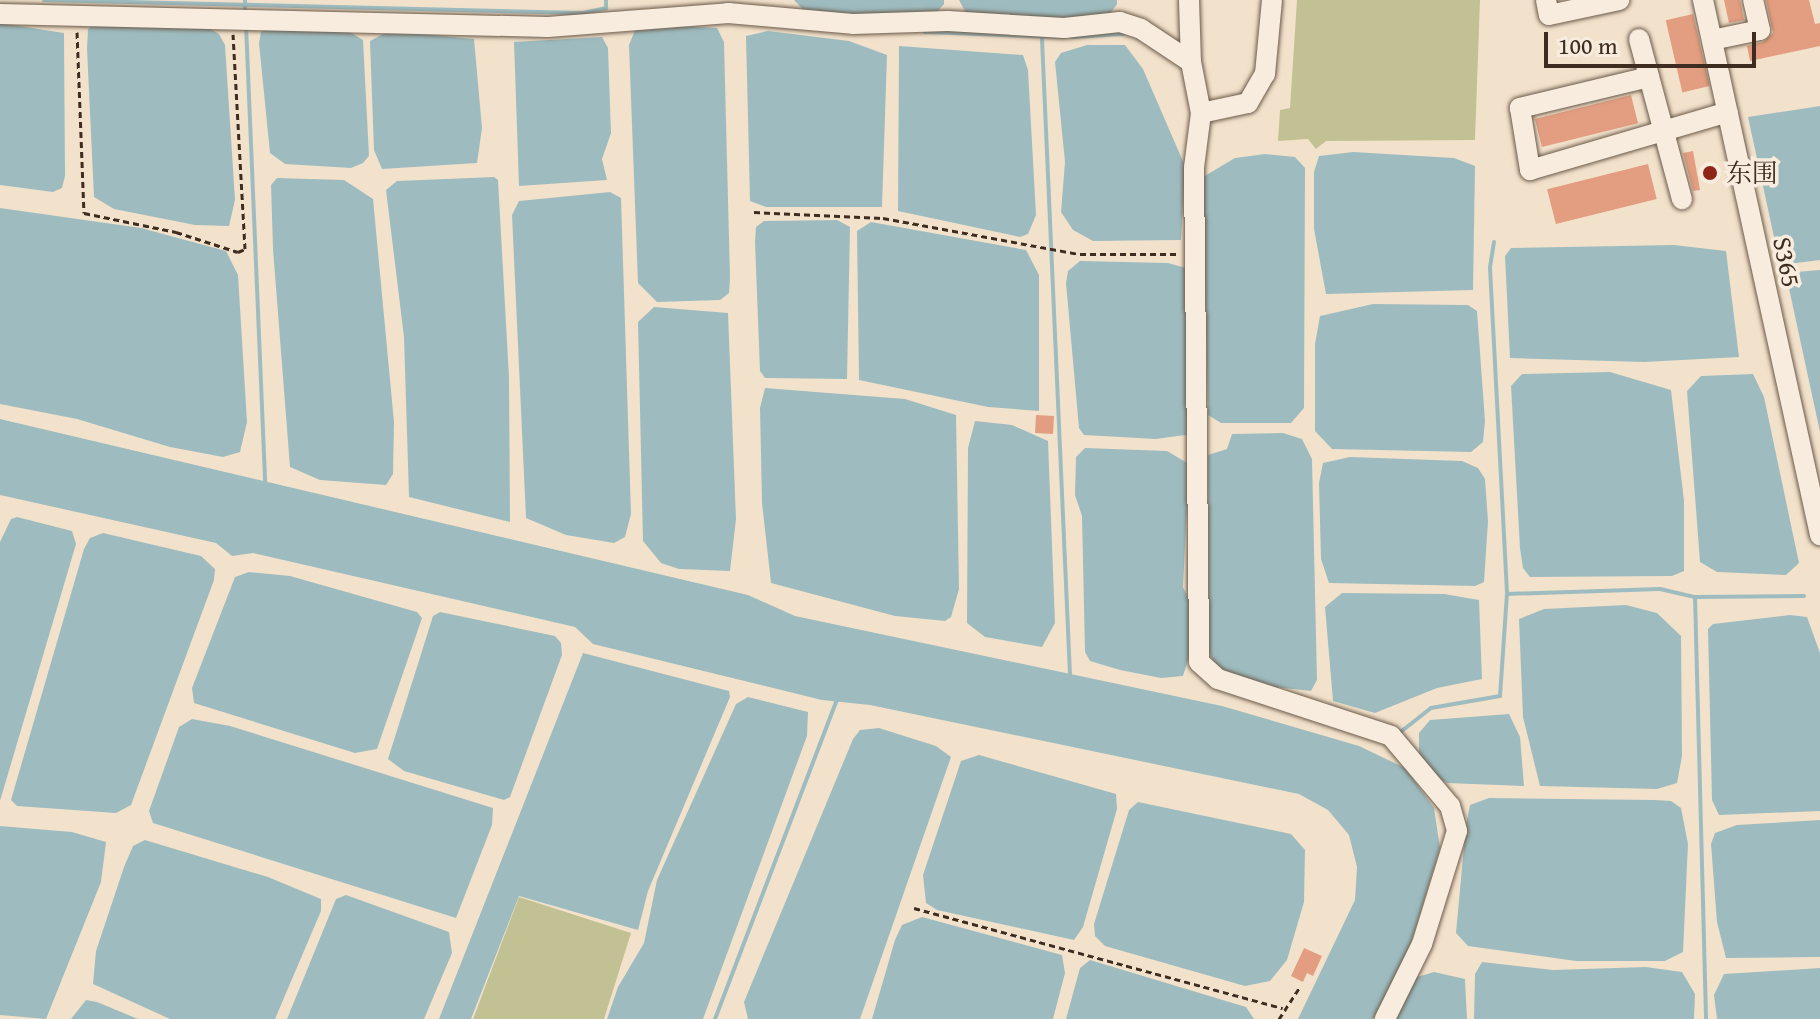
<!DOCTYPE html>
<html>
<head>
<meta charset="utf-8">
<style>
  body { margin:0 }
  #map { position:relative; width:1820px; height:1019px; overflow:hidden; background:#f3e2cb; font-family:"Gentium Book Plus","Noto Serif SC",serif }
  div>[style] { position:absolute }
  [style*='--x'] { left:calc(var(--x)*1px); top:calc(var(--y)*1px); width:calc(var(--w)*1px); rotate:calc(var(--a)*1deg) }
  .green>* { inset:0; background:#c2c193 }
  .water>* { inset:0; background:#9ebcc0 }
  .stream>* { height:4px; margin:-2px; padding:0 2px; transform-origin:2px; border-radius:2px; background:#9ebcc0 }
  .building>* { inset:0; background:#e39e81; transform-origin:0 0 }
  .path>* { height:3px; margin-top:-1.5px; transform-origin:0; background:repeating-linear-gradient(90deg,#3d2c1f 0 6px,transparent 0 10px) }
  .roads { filter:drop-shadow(0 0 2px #6a5a4a) drop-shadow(0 0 2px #6a5a4a) }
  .minor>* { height:20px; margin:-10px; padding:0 10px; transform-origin:10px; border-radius:10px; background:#f7ecdd }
  .dots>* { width:22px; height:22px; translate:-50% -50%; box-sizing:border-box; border:4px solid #f7ecdd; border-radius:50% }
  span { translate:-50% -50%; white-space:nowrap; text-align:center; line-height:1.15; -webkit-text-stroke:7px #f7ecdd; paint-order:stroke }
  .poi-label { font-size:26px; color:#3d2c1f }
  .left { translate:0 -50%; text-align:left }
  .street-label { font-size:26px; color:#3d2c1f }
  .scale { position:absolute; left:1544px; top:32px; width:212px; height:36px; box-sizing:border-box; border:4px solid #3d2c1f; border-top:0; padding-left:10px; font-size:24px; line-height:28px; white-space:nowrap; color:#3d2c1f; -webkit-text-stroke:6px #f7ecdd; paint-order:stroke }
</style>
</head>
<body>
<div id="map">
  <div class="green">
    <i style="clip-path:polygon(1297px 0,1480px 0,1475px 140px,1326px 141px,1316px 149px,1308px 139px,1278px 141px,1280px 110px,1290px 108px)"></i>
    <i style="clip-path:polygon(519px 897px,631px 933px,604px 1019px,473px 1019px)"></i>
  </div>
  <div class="water">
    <i style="clip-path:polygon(794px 0,944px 0,944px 4px,935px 14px,899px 16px,805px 12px)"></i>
    <i style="clip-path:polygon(959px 0,1117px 0,1117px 4px,1110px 14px,1068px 20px,967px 15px)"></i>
    <i style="clip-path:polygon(0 23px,64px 33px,65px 176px,62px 188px,53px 192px,0 185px)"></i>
    <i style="clip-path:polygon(95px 24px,209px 28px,219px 34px,225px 45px,235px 200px,229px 226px,195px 225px,114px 209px,94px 197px,87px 49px,88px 29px)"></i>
    <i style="clip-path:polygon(665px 25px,717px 28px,724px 42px,730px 278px,729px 293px,720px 300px,657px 302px,638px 283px,629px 45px,635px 30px)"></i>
    <i style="clip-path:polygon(271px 27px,341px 27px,363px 40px,369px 156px,363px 163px,351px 168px,285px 164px,270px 153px,259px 43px,261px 32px)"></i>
    <i style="clip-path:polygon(389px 31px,474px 39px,482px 128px,477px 163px,382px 169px,374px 150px,370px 41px)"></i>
    <i style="clip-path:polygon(768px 31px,849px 41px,887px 55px,882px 207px,766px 207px,750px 201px,746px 36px)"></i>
    <i style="clip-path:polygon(602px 37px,608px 48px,611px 133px,602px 159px,607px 180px,519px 186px,514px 42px)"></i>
    <i style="clip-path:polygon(1087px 45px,1125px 45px,1143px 69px,1185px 166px,1181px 240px,1093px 241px,1073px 230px,1061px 212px,1065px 162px,1055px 62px,1061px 53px)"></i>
    <i style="clip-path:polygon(899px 46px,1023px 55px,1028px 70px,1036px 215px,1028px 234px,1020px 237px,898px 211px)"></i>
    <i style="clip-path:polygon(1820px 106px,1820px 260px,1788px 264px,1774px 237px,1748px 117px)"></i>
    <i style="clip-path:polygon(1353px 152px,1454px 158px,1475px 166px,1473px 290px,1326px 294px,1314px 229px,1314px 172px,1319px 156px)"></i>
    <i style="clip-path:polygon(1265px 154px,1295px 157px,1305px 168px,1304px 408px,1291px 423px,1221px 423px,1208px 415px,1203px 177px,1235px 158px)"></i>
    <i style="clip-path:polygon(494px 177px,498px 180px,509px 377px,510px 522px,409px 497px,404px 337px,386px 190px,397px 181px)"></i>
    <i style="clip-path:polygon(277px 178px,344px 180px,373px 199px,394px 422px,393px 474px,386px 485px,320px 480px,290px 467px,273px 249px,271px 185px)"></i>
    <i style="clip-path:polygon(610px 192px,621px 198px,631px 514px,625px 537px,614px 543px,566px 535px,526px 518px,512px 215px,519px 201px)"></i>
    <i style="clip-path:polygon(0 208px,141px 228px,226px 251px,238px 275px,247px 422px,240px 452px,223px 457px,170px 447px,77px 419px,0 404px)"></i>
    <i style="clip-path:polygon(764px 221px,837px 220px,850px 227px,847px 379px,765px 378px,760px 371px,755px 242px,756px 227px)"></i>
    <i style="clip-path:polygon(871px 222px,1026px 250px,1039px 275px,1039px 411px,988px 407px,859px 380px,857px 231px)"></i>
    <i style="clip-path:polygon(1674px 245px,1726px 251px,1739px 357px,1644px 362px,1510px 358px,1505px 256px,1511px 248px)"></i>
    <i style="clip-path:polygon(1080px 261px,1168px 263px,1186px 268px,1192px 434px,1156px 439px,1084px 435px,1079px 428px,1066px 283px,1068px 271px)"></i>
    <i style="clip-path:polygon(1820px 270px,1820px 432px,1787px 279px,1796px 272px)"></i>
    <i style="clip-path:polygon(1373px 304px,1468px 305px,1477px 311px,1485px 421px,1483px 442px,1471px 452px,1332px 449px,1315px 431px,1315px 344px,1320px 316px)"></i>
    <i style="clip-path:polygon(654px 307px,728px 313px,736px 519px,730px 571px,679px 569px,661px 563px,643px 541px,638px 322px)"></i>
    <i style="clip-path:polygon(1610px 372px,1671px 390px,1684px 501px,1684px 571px,1672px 576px,1530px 577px,1523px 568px,1520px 548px,1511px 386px,1522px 374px)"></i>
    <i style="clip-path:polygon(1753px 374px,1764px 397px,1799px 563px,1786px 575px,1717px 572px,1700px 562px,1687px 391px,1701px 376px)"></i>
    <i style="clip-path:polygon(765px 388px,905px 399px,956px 415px,959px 589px,951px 617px,945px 621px,895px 616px,771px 583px,762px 503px,760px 408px)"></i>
    <i style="clip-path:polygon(0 419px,748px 595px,795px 616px,1222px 706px,1359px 746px,1405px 768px,1434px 808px,1440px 848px,1410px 947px,1373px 1019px,1298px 1019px,1355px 900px,1357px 867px,1349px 835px,1328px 810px,1299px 794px,870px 705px,822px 700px,593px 644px,575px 627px,253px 553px,232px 556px,216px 543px,0 495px)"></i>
    <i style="clip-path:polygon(975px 421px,1012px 425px,1048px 441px,1055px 623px,1042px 647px,985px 637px,967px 623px,968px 448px)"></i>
    <i style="clip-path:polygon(1283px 433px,1302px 439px,1312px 459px,1317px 680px,1311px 691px,1265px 686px,1218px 670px,1209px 652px,1208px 455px,1227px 449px,1232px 434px)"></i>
    <i style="clip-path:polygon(1085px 448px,1167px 451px,1189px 464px,1183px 587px,1191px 605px,1190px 654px,1183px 676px,1161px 678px,1120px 670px,1090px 661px,1085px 652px,1082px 516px,1075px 495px,1076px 457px)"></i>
    <i style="clip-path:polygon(1350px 457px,1462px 461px,1478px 468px,1485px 479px,1488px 521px,1484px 582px,1475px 586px,1329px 583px,1321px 559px,1319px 483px,1323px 463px)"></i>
    <i style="clip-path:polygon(17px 517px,72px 531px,76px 544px,0 801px,0 542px,11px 519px)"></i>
    <i style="clip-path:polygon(103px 533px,201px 556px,215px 569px,214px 580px,131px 805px,116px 813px,17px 806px,11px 800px,84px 549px,90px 538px)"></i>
    <i style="clip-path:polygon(249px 572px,290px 576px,417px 612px,422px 618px,377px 749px,355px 753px,194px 703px,192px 688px,235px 577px)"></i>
    <i style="clip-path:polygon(1342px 593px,1444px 594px,1479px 600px,1482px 679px,1437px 688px,1375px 713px,1333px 701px,1325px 607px)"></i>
    <i style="clip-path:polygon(1626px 605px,1657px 613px,1681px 636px,1682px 756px,1677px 783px,1657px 789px,1540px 786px,1523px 717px,1519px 619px,1544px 609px)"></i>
    <i style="clip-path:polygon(440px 612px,555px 636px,561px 643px,562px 655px,510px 797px,504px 800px,404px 771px,388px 759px,433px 616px)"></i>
    <i style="clip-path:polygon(1790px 615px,1807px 617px,1820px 653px,1820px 811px,1719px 815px,1712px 800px,1708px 629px,1713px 624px)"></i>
    <i style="clip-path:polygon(583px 653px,729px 691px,730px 697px,648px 891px,638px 930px,519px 896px,471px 1019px,439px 1019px)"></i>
    <i style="clip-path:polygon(748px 697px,808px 712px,807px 736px,703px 1019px,607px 1019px,618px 987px,644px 943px,657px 880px,736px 704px)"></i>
    <i style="clip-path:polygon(1509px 714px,1520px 737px,1524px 786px,1447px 783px,1431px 774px,1419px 754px,1419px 733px,1430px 720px)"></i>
    <i style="clip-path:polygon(192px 719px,230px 726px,493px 808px,492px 825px,456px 918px,153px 823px,149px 811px,179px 727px)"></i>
    <i style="clip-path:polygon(879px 728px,936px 746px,951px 757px,860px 1019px,748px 1019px,744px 1002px,853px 739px,860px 730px)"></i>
    <i style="clip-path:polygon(979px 755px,1116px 794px,1117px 809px,1083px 927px,1074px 940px,937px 910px,926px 903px,923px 875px,961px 761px)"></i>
    <i style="clip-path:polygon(1489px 798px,1655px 800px,1671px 801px,1681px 808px,1688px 844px,1683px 952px,1665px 961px,1576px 961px,1468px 946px,1456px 933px,1466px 825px,1470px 805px)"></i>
    <i style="clip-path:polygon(1138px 802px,1291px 834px,1305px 850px,1304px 902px,1287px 960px,1270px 981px,1245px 986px,1105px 946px,1095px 936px,1094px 924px,1129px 810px)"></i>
    <i style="clip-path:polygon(1820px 820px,1820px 957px,1726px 958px,1717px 922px,1711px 844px,1715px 833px,1737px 825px)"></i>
    <i style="clip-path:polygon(0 826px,72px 832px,106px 842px,101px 882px,46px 1019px,0 1015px)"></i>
    <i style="clip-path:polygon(145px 840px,268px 877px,321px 899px,321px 911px,275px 1019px,170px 1019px,93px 984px,96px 951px,124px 867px,133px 846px)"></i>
    <i style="clip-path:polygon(346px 895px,449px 932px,452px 953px,424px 1019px,287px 1019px,336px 899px)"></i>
    <i style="clip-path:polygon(922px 917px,1062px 955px,1065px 973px,1053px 1019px,872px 1019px,895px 940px,902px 925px)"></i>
    <i style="clip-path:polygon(1090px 960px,1246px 1007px,1254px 1019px,1066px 1019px,1080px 968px)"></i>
    <i style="clip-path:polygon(1482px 962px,1553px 970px,1646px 967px,1682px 972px,1695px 994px,1694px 1019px,1474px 1019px,1475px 974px)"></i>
    <i style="clip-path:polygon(1820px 968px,1820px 1019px,1717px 1019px,1714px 995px,1724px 974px)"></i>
    <i style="clip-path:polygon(1434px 972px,1465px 979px,1467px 1019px,1394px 1019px,1414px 978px)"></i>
    <i style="clip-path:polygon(86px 1000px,97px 1002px,138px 1019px,71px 1019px)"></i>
  </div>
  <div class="stream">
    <i style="--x:44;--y:0;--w:539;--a:1.38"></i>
    <i style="--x:583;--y:13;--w:24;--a:-12"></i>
    <i style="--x:606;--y:8;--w:8;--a:-90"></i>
    <i style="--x:245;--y:0;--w:12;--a:90"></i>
    <i style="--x:246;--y:25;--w:459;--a:87.6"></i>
    <i style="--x:925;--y:32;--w:139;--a:2.1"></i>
    <i style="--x:1072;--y:37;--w:51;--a:-3.4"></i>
    <i style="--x:1042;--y:39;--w:638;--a:87.48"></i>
    <i style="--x:1494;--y:242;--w:26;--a:99"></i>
    <i style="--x:1490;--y:268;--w:326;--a:87"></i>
    <i style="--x:1695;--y:597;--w:422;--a:88.5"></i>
    <i style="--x:1398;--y:734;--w:42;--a:-38.2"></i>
    <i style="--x:1431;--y:708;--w:70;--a:-9.9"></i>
    <i style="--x:1500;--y:696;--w:102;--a:-86.1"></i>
    <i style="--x:1507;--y:594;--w:153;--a:-1.9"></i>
    <i style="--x:1660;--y:589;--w:36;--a:13"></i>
    <i style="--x:1695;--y:597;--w:109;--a:-0.5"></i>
    <i style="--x:715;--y:1019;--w:342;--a:-69.1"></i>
  </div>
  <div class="building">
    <i style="clip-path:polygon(1724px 0,1740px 0,1744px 20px,1729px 23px)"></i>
    <i style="clip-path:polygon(1766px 0,1809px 0,1815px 24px,1820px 23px,1820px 46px,1750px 61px,1747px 46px,1763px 42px,1773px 33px)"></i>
    <i style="left:1693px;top:14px;width:74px;height:28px;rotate:77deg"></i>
    <i style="left:1631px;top:95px;width:29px;height:99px;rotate:76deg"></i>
    <i style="clip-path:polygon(1693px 151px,1700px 190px,1693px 191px,1683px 153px)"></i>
    <i style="left:1648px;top:164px;width:36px;height:104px;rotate:76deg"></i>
    <i style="left:1036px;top:415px;width:18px;height:18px;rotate:3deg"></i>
    <i style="clip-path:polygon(1304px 948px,1322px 956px,1313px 976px,1307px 973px,1303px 982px,1291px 976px)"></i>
  </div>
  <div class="path">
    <i style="--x:77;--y:32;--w:181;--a:87.8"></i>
    <i style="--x:84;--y:213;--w:94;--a:11.7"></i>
    <i style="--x:176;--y:232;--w:65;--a:17.9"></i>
    <i style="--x:238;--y:252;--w:8;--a:-23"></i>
    <i style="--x:245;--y:249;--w:215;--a:-93.2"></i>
    <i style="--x:754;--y:212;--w:129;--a:2.7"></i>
    <i style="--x:883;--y:218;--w:200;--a:10.4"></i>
    <i style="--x:1080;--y:254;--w:100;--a:0"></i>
    <i style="--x:914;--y:908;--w:382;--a:15.2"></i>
    <i style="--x:1279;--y:1019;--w:37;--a:-57"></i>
  </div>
  <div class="roads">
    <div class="minor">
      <i style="--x:1189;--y:0;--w:62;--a:88.2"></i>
      <i style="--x:1546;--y:0;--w:15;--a:79"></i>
      <i style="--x:1549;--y:15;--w:72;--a:-12.1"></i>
      <i style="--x:1703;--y:0;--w:548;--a:77.66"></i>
      <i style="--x:0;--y:14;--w:548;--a:1.36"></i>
      <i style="--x:548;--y:27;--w:181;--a:-4.4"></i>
      <i style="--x:728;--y:13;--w:125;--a:5"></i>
      <i style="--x:853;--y:24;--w:95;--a:-1.8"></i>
      <i style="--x:948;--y:21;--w:116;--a:3.5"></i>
      <i style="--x:1064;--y:28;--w:56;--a:-6.1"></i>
      <i style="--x:1120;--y:22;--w:22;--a:18"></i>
      <i style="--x:1141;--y:29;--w:60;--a:33.4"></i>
      <i style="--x:1191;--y:62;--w:52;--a:78.9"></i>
      <i style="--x:1201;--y:113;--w:55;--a:97.3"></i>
      <i style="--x:1194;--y:168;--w:494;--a:89.4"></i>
      <i style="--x:1199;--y:662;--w:25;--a:42"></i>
      <i style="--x:1218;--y:679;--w:182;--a:18.2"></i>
      <i style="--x:1391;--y:736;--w:92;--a:49.9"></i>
      <i style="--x:1450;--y:806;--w:26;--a:74"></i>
      <i style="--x:1457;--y:831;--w:118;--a:107.2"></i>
      <i style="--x:1422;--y:944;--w:84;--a:116.3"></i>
      <i style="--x:1639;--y:39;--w:166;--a:75"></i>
      <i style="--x:1712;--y:40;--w:49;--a:-11.8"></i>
      <i style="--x:1760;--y:30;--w:31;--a:-103"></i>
      <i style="--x:1649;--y:77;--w:133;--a:166.5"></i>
      <i style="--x:1520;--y:108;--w:63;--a:80.8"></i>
      <i style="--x:1530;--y:170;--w:206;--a:-16.3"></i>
      <i style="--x:1201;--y:113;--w:48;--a:-12"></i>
      <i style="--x:1248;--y:103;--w:34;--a:-60"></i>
      <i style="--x:1265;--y:74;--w:74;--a:-84.6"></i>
    </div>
  </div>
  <div class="dots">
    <i style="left:1710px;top:173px;background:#8f2418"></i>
  </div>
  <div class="poi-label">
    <span class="left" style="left:1726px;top:173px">东围</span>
  </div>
  <div class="street-label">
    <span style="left:1787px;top:262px;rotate:78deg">S365</span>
  </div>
  <div class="scale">100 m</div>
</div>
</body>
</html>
